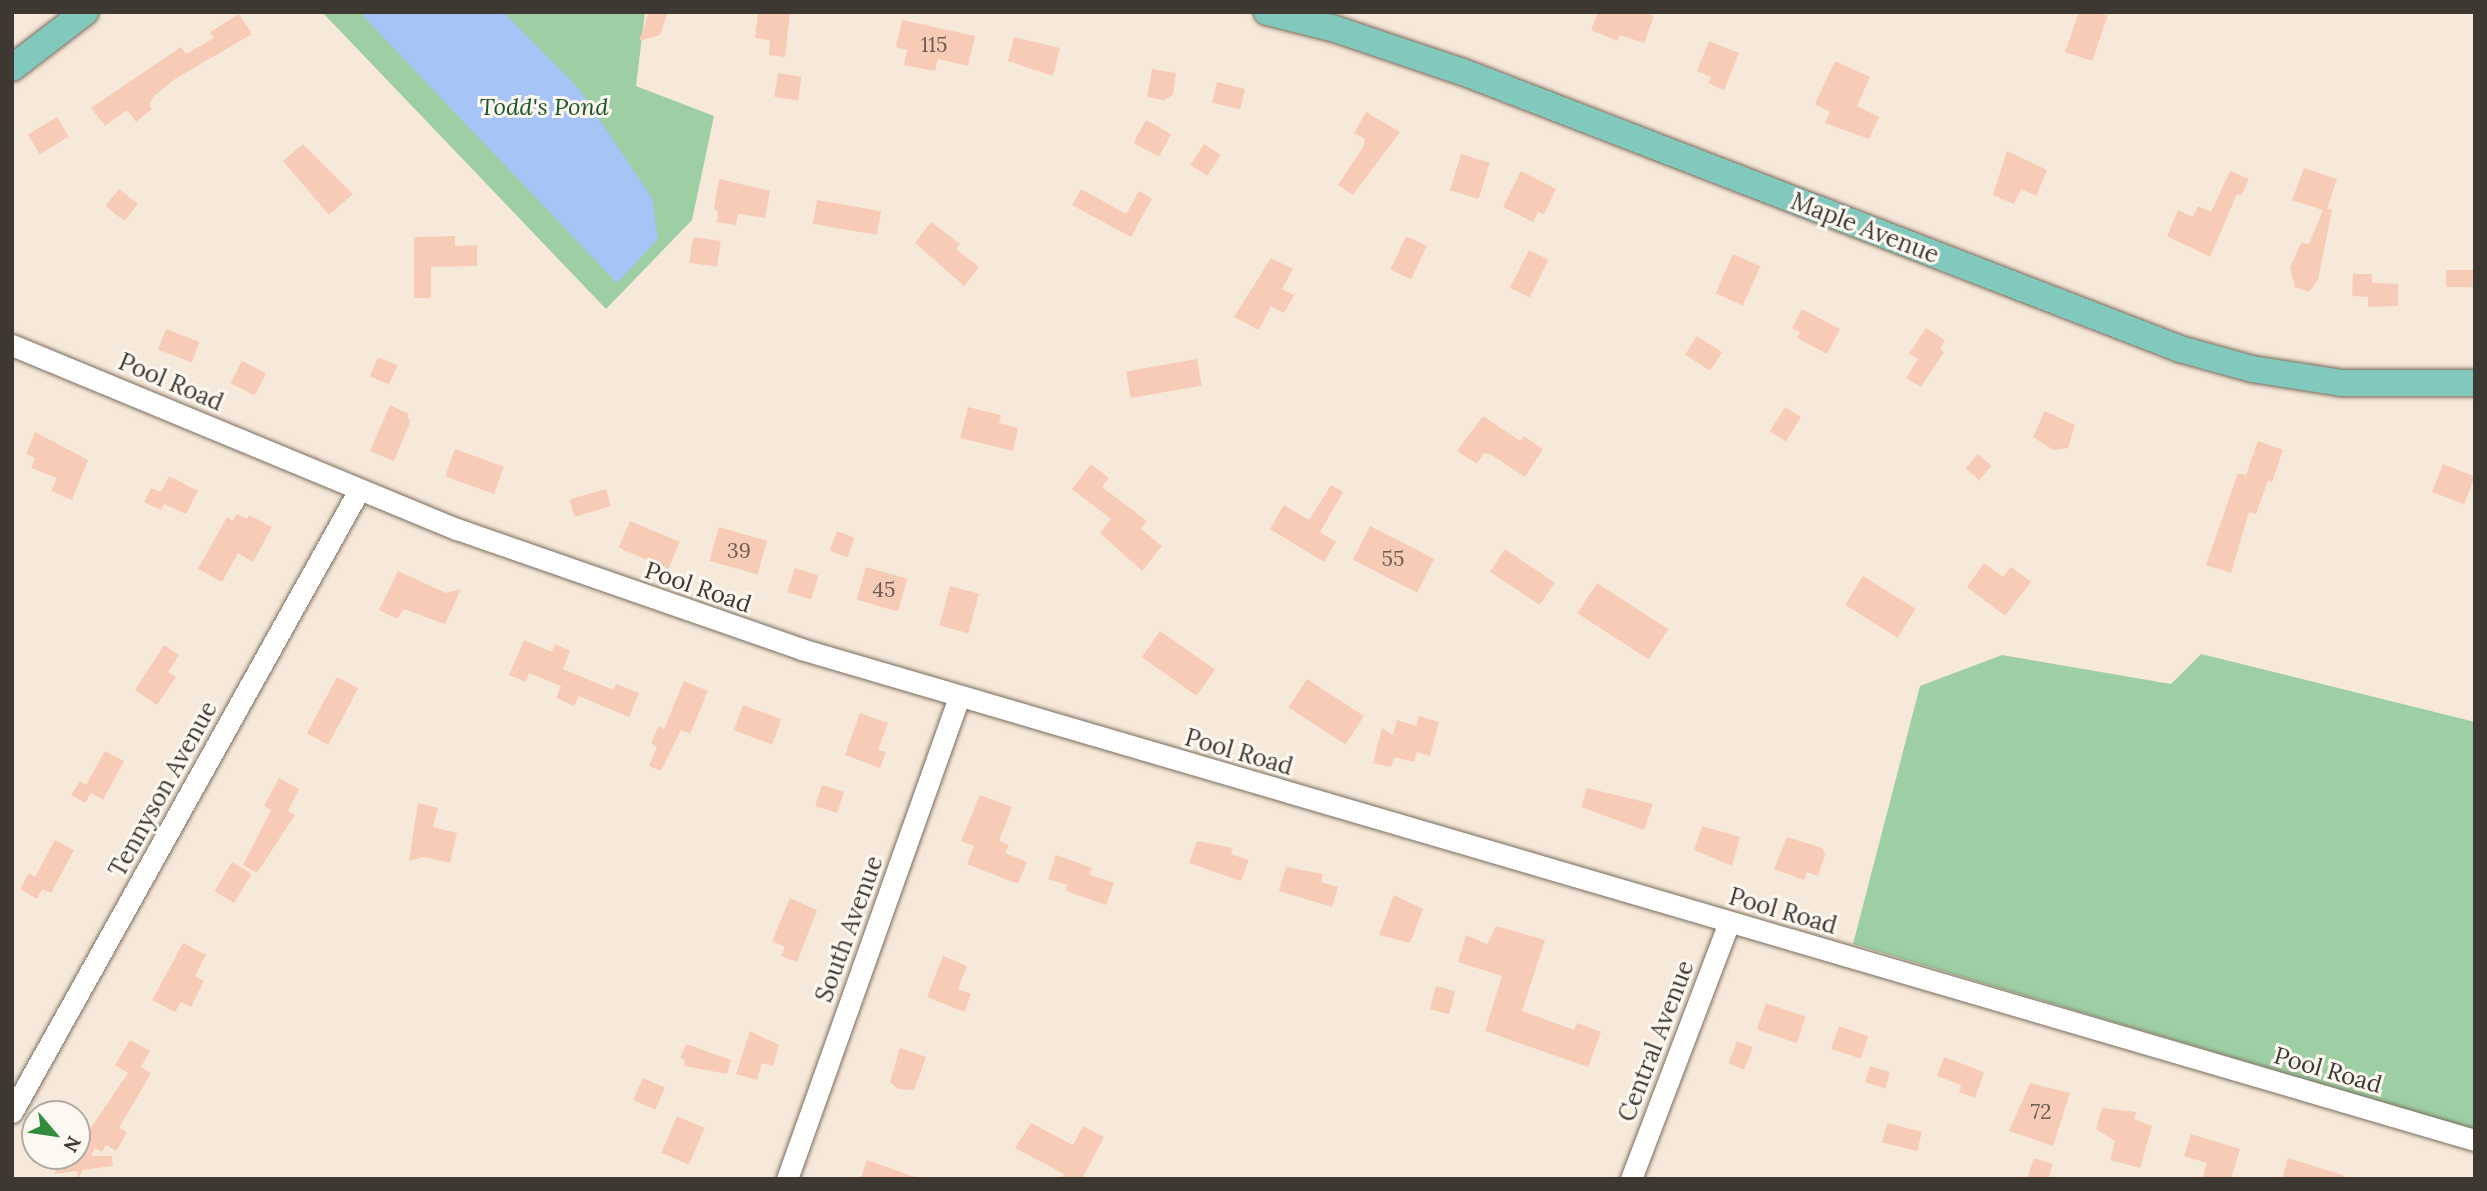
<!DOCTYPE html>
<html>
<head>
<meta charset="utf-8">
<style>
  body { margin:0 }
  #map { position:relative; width:2487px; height:1191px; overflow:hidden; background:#f7e9d9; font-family:Lora,serif }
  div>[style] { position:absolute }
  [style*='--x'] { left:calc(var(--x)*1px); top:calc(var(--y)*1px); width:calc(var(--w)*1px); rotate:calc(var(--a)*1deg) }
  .green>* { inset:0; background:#9ecfa4 }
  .water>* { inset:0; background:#a7c4f7 }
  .building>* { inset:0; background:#f8cbb6; transform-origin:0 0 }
  .roads { filter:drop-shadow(0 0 2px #796d5f) drop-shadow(0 0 2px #796d5f) }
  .minor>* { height:21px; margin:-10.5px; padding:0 10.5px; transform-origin:10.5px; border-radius:10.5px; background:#fff }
  .major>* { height:26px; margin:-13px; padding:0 13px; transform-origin:13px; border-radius:13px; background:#81c8bd }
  span { translate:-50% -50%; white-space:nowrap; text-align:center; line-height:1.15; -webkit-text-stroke:6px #fef8f2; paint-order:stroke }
  .number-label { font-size:21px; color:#6c5d53 }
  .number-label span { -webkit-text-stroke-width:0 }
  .park-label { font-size:24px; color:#195928; font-style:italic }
  .street-label { font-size:24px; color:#3e3832 }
  .frame { position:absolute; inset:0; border:14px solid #3e3832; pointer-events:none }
  .north { position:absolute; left:21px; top:1100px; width:70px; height:70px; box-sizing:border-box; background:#fef8f2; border:2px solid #b1aba5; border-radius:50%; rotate:119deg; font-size:19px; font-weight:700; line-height:28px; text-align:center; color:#3e3832 }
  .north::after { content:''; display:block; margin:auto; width:24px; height:32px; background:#318c3d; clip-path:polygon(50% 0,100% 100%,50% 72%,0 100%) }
</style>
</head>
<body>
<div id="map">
  <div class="green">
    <i style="clip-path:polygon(322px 12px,645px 12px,636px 86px,714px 116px,692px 220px,606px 309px)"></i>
    <i style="clip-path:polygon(2201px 654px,2475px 722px,2475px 1130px,1853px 944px,1920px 686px,2002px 655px,2171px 684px)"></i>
  </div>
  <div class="water">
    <i style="clip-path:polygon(364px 12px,503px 12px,579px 89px,652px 198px,658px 239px,617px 283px,364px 17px)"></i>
  </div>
  <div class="building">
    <i style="clip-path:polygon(649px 12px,668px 12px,660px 35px,639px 41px)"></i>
    <i style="clip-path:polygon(758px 12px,790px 12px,785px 57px,769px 55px,770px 40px,755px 38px)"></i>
    <i style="clip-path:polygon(1598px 12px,1643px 12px,1654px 16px,1644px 43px,1620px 35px,1618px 41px,1591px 30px)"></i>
    <i style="clip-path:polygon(2079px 12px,2108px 15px,2092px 61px,2065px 52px)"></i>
    <i style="clip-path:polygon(239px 14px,252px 34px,175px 79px,154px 96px,149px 105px,152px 109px,136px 122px,127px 110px,105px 126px,91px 108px,181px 47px,186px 54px,214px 38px,210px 32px)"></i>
    <i style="clip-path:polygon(902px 20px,975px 36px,968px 66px,938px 59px,935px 71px,904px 65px,907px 50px,896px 47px)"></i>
    <i style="clip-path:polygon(1014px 37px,1060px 48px,1053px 76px,1008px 61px)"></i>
    <i style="clip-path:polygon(1709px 41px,1739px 53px,1724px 90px,1708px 83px,1711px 77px,1697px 71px)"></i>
    <i style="clip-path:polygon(1835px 61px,1870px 77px,1857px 106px,1879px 117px,1869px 139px,1825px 123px,1830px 112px,1815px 104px)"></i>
    <i style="clip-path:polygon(1152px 69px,1176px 73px,1173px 95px,1164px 100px,1147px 97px)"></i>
    <i style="left:778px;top:73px;width:24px;height:24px;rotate:9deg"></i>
    <i style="left:1217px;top:82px;width:29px;height:21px;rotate:14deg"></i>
    <i style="clip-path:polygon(1366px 112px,1400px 132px,1353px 195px,1338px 185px,1363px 147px,1365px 139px,1354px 133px)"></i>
    <i style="left:57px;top:117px;width:23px;height:34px;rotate:59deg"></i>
    <i style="left:1146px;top:120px;width:29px;height:26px;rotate:29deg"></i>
    <i style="clip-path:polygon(303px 144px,353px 194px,329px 215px,283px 161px)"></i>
    <i style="left:1204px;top:144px;width:20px;height:25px;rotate:33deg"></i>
    <i style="clip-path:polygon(2007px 151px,2047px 170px,2036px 196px,2021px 189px,2014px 204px,1993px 195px)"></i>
    <i style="left:1461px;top:154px;width:30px;height:38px;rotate:17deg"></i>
    <i style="clip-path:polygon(2304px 168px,2337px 179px,2327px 209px,2332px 210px,2318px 280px,2309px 292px,2295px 287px,2290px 268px,2301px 243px,2309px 244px,2323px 210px,2292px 200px)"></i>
    <i style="clip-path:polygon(1521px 171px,1556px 189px,1544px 214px,1538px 212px,1533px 222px,1503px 207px)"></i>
    <i style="clip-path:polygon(2230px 171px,2249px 179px,2241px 196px,2237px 194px,2210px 257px,2167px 236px,2178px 210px,2193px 217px,2198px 206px,2211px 212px)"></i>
    <i style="clip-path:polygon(719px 179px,770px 191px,765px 218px,738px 214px,736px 225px,717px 222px,718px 212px,714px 208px)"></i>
    <i style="left:119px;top:189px;width:24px;height:22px;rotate:38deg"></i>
    <i style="clip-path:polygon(1081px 189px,1126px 214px,1139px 191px,1152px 199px,1131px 237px,1072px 205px)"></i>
    <i style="left:817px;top:200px;width:65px;height:24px;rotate:10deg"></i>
    <i style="clip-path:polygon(931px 222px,960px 244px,956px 249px,979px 267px,964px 286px,915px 243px)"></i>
    <i style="clip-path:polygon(455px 236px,455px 246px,477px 245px,477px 266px,431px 267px,431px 298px,414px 298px,414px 237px)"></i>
    <i style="left:1406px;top:236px;width:23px;height:37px;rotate:25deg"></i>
    <i style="left:693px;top:237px;width:28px;height:26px;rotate:8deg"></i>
    <i style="left:1529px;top:250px;width:22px;height:42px;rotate:27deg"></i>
    <i style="left:1733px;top:254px;width:30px;height:43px;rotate:24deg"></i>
    <i style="clip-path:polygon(1271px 258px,1293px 269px,1282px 289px,1294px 295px,1284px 313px,1271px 306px,1259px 330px,1234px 317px)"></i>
    <i style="left:2446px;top:270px;width:29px;height:17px"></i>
    <i style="clip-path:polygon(2353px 274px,2372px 274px,2372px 283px,2398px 284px,2398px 306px,2368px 307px,2368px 297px,2352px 296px)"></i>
    <i style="clip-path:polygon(1802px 309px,1840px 329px,1827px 354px,1797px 338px,1800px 332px,1792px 328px)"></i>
    <i style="clip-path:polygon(1926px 328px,1945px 340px,1940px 349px,1944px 352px,1921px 387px,1906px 378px,1918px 359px,1909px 354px)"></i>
    <i style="left:166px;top:329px;width:36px;height:22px;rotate:21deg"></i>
    <i style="left:1697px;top:336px;width:30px;height:22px;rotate:33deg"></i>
    <i style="left:378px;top:357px;width:21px;height:21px;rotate:23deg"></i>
    <i style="left:1197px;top:359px;width:27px;height:72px;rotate:80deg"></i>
    <i style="left:242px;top:361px;width:27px;height:25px;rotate:27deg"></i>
    <i style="clip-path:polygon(390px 405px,409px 414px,407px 418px,411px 420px,394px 461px,370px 451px)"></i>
    <i style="clip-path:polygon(968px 407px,1001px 415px,999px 423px,1018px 428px,1013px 451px,960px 438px)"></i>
    <i style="left:1785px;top:407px;width:19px;height:29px;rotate:32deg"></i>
    <i style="clip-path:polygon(2045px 411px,2075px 425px,2068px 448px,2053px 450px,2033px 437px)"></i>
    <i style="clip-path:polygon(1483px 416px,1520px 441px,1524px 436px,1543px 449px,1525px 477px,1490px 454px,1484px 453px,1477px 464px,1457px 451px)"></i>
    <i style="clip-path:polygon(35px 432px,88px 460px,72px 500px,51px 491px,57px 478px,31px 468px,35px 458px,26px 454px)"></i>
    <i style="clip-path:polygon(2258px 441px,2283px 450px,2272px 482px,2268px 480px,2256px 514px,2249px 512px,2231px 573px,2206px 565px,2238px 473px,2246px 475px)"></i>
    <i style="left:455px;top:449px;width:52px;height:29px;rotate:20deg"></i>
    <i style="left:1978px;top:454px;width:18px;height:19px;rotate:41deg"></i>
    <i style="clip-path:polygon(1091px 464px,1109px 478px,1102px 487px,1147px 521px,1141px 529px,1162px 546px,1142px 571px,1100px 533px,1111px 519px,1072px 489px)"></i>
    <i style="left:2443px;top:464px;width:34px;height:30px;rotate:21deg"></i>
    <i style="clip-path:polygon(169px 476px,198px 491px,186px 514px,164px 504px,161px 510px,144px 502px,151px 488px,161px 492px)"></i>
    <i style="clip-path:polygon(1331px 485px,1343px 492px,1320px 532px,1336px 542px,1324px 562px,1270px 529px,1284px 505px,1309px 520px)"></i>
    <i style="left:606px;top:489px;width:18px;height:38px;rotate:74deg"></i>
    <i style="clip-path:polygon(237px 514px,247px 519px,249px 515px,272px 527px,253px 562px,238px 553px,222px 582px,198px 569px,227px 517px,233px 521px)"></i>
    <i style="left:630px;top:521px;width:54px;height:29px;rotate:23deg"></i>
    <i style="left:1370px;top:526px;width:72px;height:38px;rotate:27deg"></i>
    <i style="left:719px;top:527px;width:50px;height:35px;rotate:16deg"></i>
    <i style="left:837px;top:531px;width:19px;height:21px;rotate:21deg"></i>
    <i style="left:1505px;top:549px;width:60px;height:27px;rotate:34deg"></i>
    <i style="clip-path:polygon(1984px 563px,2003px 577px,2011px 567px,2031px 582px,2005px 616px,1967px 587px)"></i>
    <i style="left:866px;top:567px;width:43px;height:34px;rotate:16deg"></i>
    <i style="left:795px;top:568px;width:25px;height:25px;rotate:18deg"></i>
    <i style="clip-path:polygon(398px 571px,446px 593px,461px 589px,445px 624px,404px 609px,397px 619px,379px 610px)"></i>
    <i style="left:1863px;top:576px;width:62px;height:34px;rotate:32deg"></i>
    <i style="left:1597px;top:583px;width:85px;height:36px;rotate:33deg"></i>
    <i style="left:950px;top:586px;width:30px;height:41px;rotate:15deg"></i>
    <i style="left:1160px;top:631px;width:67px;height:32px;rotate:35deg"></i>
    <i style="clip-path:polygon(524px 640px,552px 652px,555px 644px,570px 651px,563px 669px,613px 690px,616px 684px,639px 693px,629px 717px,579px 696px,574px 706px,556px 698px,561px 686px,529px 673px,526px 682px,509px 675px)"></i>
    <i style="clip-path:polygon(164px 645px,179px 655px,168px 672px,176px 677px,157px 705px,135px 690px)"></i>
    <i style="left:337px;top:677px;width:24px;height:64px;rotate:28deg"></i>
    <i style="left:1307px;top:679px;width:68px;height:34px;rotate:33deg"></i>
    <i style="clip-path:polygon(684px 681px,708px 691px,690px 734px,681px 730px,661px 771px,649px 766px,657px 747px,651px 743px,659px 726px,664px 729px)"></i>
    <i style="left:743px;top:705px;width:41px;height:27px;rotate:20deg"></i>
    <i style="clip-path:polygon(860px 713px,888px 723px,878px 750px,886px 752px,880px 768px,845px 755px)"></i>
    <i style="clip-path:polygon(1419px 716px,1439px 722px,1430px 756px,1417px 752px,1414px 762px,1394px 757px,1391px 767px,1373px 763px,1382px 728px,1393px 735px,1397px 720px,1416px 726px)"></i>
    <i style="clip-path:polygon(105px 751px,124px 761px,103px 800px,91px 793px,85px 803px,71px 795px,80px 781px,86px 785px)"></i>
    <i style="clip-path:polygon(279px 778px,299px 789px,288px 811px,295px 815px,257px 873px,243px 865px,271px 810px,264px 806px)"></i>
    <i style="left:822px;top:785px;width:23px;height:22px;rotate:18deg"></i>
    <i style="clip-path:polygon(1587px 788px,1653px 804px,1644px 830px,1581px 807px)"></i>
    <i style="clip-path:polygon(980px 795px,1012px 807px,999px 841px,1009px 845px,1005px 853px,1027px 862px,1018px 884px,967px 864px,974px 846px,961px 841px)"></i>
    <i style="clip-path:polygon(418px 803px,438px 808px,433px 827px,457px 833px,450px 863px,424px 857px,409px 861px)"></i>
    <i style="clip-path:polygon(1702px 826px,1740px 837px,1732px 866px,1694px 850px)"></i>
    <i style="clip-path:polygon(1787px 837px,1822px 848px,1825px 854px,1818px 876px,1807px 872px,1804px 880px,1774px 869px)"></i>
    <i style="clip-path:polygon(55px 840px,74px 850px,51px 893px,42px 889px,37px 899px,20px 889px,29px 873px,35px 877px)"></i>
    <i style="clip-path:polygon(1197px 841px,1233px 848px,1231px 854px,1249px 860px,1241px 881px,1189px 863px)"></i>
    <i style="clip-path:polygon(1056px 855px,1092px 868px,1090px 875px,1114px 883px,1106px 905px,1066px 891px,1067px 885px,1048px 879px)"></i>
    <i style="left:232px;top:862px;width:23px;height:34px;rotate:31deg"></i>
    <i style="clip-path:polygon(1286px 867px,1323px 874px,1321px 882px,1338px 887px,1332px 907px,1279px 891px)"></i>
    <i style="clip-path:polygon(1394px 895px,1423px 909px,1410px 943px,1379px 935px)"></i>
    <i style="clip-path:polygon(790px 898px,817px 910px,797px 962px,781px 956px,785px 947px,772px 941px)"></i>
    <i style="clip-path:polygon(1496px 926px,1545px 940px,1522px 1011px,1574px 1030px,1577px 1023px,1601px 1032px,1588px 1067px,1485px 1031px,1502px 976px,1458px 962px,1466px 935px,1487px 944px)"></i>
    <i style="clip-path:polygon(183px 943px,206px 955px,195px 976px,204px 981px,191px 1007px,181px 1002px,175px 1012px,152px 1000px)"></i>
    <i style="clip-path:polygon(943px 956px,967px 966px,958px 989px,971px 994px,964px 1012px,927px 997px)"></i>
    <i style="left:1436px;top:986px;width:20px;height:24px;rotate:15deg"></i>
    <i style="left:1766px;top:1003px;width:42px;height:28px;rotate:19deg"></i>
    <i style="left:1839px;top:1026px;width:31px;height:24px;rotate:19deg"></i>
    <i style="clip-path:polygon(750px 1031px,779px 1045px,773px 1066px,762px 1063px,757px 1080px,736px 1074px)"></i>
    <i style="clip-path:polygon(130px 1040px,150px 1051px,141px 1067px,151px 1073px,119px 1128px,127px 1132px,116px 1151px,106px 1145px,102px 1152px,95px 1148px,91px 1156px,112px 1156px,113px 1166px,83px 1170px,78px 1179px,77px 1171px,54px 1174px,64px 1156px,77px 1156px,77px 1130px,86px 1135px,128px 1073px,115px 1065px)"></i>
    <i style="left:1737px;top:1041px;width:17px;height:24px;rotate:21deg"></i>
    <i style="clip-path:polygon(686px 1044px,731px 1060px,727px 1074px,684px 1066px,685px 1060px,680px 1058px)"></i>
    <i style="clip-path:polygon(900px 1048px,926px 1057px,914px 1090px,898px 1089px,890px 1082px)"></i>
    <i style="clip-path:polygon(1944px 1057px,1984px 1072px,1975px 1098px,1959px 1092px,1961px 1085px,1937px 1076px)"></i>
    <i style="left:1870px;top:1066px;width:21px;height:17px;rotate:17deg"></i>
    <i style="left:643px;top:1078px;width:24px;height:24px;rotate:24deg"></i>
    <i style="clip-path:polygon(2030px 1083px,2070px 1093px,2053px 1146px,2009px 1131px)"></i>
    <i style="clip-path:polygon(2102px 1108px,2136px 1112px,2134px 1119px,2152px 1126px,2140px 1168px,2110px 1160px,2115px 1141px,2096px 1129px)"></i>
    <i style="left:677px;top:1116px;width:30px;height:40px;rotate:23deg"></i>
    <i style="clip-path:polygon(1031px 1123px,1073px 1145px,1083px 1126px,1104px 1137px,1082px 1179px,1061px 1179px,1064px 1174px,1015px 1148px)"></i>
    <i style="left:1887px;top:1123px;width:36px;height:20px;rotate:14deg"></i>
    <i style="clip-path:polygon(2191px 1134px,2240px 1149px,2231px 1179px,2202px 1179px,2207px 1163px,2184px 1156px)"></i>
    <i style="clip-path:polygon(2034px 1158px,2053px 1164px,2048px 1179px,2027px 1179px)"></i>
    <i style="clip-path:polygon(2288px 1158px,2343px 1175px,2343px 1179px,2282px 1179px)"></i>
    <i style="clip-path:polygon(867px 1160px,915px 1177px,914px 1179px,860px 1179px)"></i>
  </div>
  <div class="roads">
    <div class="minor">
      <i style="--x:12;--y:345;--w:482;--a:22.5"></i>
      <i style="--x:457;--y:529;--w:364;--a:19.2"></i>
      <i style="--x:801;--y:649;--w:1745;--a:16.35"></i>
      <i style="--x:12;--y:1112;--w:712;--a:-60.84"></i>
      <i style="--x:787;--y:1179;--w:512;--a:-70.36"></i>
      <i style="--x:1631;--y:1179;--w:275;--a:-69.1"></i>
    </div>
    <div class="major">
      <i style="--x:1267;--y:12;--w:70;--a:14"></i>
      <i style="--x:1335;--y:29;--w:135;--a:18.6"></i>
      <i style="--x:1463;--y:72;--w:769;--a:21.12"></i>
      <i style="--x:2180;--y:349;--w:75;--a:15.5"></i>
      <i style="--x:2252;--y:369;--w:90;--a:8.9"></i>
      <i style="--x:2341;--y:383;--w:134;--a:0"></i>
      <i style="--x:12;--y:68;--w:92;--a:-37.5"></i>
    </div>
  </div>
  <div class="number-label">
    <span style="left:934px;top:45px">115</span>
    <span style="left:739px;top:551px">39</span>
    <span style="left:1393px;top:559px">55</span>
    <span style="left:884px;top:590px">45</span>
    <span style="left:2041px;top:1112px">72</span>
  </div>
  <div class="park-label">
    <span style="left:544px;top:107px">Todd's Pond</span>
  </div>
  <div class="street-label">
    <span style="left:1865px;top:228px;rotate:21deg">Maple Avenue</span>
    <span style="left:171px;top:382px;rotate:23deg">Pool Road</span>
    <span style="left:698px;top:587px;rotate:19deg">Pool Road</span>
    <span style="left:1239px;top:752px;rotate:16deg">Pool Road</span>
    <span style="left:163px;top:789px;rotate:-61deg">Tennyson Avenue</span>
    <span style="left:1783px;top:911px;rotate:16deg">Pool Road</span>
    <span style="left:849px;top:929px;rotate:-70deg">South Avenue</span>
    <span style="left:1656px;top:1041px;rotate:-69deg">Central Avenue</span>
    <span style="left:2328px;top:1070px;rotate:16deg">Pool Road</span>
  </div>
  <div class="frame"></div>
  <div class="north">N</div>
</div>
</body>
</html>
